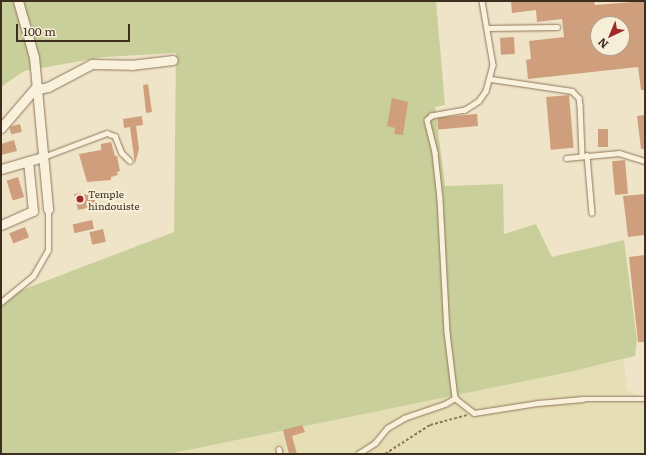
<!DOCTYPE html>
<html>
<head>
<meta charset="utf-8">
<style>
  body { margin:0 }
  #map { position:relative; width:646px; height:455px; overflow:hidden; background:#f0e4c8; font-family:Literata,serif }
  div>[style] { position:absolute }
  [style*='--x'] { left:calc(var(--x)*1px); top:calc(var(--y)*1px); width:calc(var(--w)*1px); rotate:calc(var(--a)*1deg) }
  .farmland>* { inset:0; background:#e6deb5 }
  .green>* { inset:0; background:#c9cf9b }
  .building>* { inset:0; background:#cf9f7d; transform-origin:0 0 }
  .path>* { height:1.5px; margin-top:-0.75px; transform-origin:0; background:repeating-linear-gradient(90deg,#8d765c 0 3px,transparent 0 5px) }
  .roads { filter:drop-shadow(0 0 1px #8d765c) drop-shadow(0 0 1px #8d765c) }
  .service>* { height:4.5px; margin:-2.25px; padding:0 2.25px; transform-origin:2.25px; border-radius:2.25px; background:#faf1dc }
  .minor>* { height:9px; margin:-4.5px; padding:0 4.5px; transform-origin:4.5px; border-radius:4.5px; background:#faf1dc }
  .dots>* { width:11px; height:11px; translate:-50% -50%; box-sizing:border-box; border:2px solid #f7eed8; border-radius:50% }
  span { translate:-50% -50%; white-space:nowrap; text-align:center; line-height:1.15; -webkit-text-stroke:4px #f7eed8; paint-order:stroke }
  .poi-label { font-size:10px; color:#3d2e20 }
  .left { translate:0 -50%; text-align:left }
  .frame { position:absolute; inset:0; border:2px solid #3d2e20; pointer-events:none }
  .north { position:absolute; left:590px; top:16px; width:40px; height:40px; box-sizing:border-box; background:#f7eed8; border:1px solid #ada18e; border-radius:50%; rotate:224deg; font-size:11px; font-weight:700; line-height:16px; text-align:center; color:#3d2e20 }
  .north::after { content:''; display:block; margin:auto; width:14px; height:18px; background:#9e2a2b; clip-path:polygon(50% 0,100% 100%,50% 72%,0 100%) }
  .scale { position:absolute; left:16px; top:24px; width:114px; height:18px; box-sizing:border-box; border:2px solid #3d2e20; border-top:0; padding-left:5px; font-size:12px; line-height:14px; white-space:nowrap; color:#3d2e20; -webkit-text-stroke:3px #f7eed8; paint-order:stroke }
</style>
</head>
<body>
<div id="map">
  <div class="farmland">
    <i style="clip-path:polygon(624px 360px,627px 390px,645px 400px,645px 454px,168px 454px)"></i>
  </div>
  <div class="green">
    <i style="clip-path:polygon(1px 1px,436px 1px,445px 105px,435px 107px,445px 186px,503px 184px,504px 234px,536px 224px,552px 257px,624px 240px,637px 340px,635px 356px,574px 371px,168px 454px,1px 454px,1px 298px,174px 232px,176px 53px,104px 57px,24px 71px,1px 87px)"></i>
  </div>
  <div class="building">
    <i style="clip-path:polygon(evenodd,511px 1px,594px 1px,595px 5px,645px 1px,645px 90px,641px 90px,638px 67px,528px 79px,526px 60px,531px 59px,529px 41px,564px 37px,562px 19px,537px 22px,536px 10px,512px 13px,511px 1px,598px 24px,622px 24px,622px 48px,598px 48px,598px 24px)"></i>
    <i style="left:514px;top:37px;width:17px;height:14px;rotate:87deg"></i>
    <i style="clip-path:polygon(148px 84px,152px 112px,146px 113px,143px 85px)"></i>
    <i style="left:569px;top:95px;width:53px;height:23px;rotate:85deg"></i>
    <i style="clip-path:polygon(392px 98px,408px 102px,403px 135px,394px 134px,395px 128px,387px 126px)"></i>
    <i style="left:477px;top:114px;width:12px;height:40px;rotate:85deg"></i>
    <i style="clip-path:polygon(645px 115px,645px 149px,641px 149px,637px 116px)"></i>
    <i style="clip-path:polygon(142px 116px,143px 125px,136px 126px,139px 149px,135px 164px,130px 127px,124px 128px,123px 119px)"></i>
    <i style="left:20px;top:124px;width:8px;height:11px;rotate:76deg"></i>
    <i style="left:598px;top:129px;width:10px;height:18px"></i>
    <i style="clip-path:polygon(14px 140px,17px 151px,1px 155px,1px 144px)"></i>
    <i style="clip-path:polygon(111px 142px,115px 156px,117px 156px,120px 171px,117px 172px,118px 175px,111px 177px,111px 180px,87px 182px,79px 154px,101px 150px,101px 144px)"></i>
    <i style="left:625px;top:160px;width:34px;height:13px;rotate:85deg"></i>
    <i style="left:18px;top:177px;width:21px;height:12px;rotate:73deg"></i>
    <i style="clip-path:polygon(81px 193px,82px 195px,94px 193px,96px 206px,78px 210px,74px 194px)"></i>
    <i style="clip-path:polygon(645px 194px,645px 235px,628px 237px,623px 196px)"></i>
    <i style="left:92px;top:220px;width:9px;height:20px;rotate:77deg"></i>
    <i style="left:25px;top:227px;width:11px;height:17px;rotate:68deg"></i>
    <i style="left:103px;top:229px;width:13px;height:14px;rotate:77deg"></i>
    <i style="clip-path:polygon(645px 255px,645px 342px,638px 342px,629px 257px)"></i>
    <i style="clip-path:polygon(302px 425px,305px 432px,292px 436px,297px 454px,289px 454px,283px 430px)"></i>
  </div>
  <div class="path">
    <i style="--x:385;--y:454;--w:54;--a:-32.8"></i>
    <i style="--x:430;--y:425;--w:38;--a:-15"></i>
  </div>
  <div class="roads">
    <div class="service">
      <i style="--x:482;--y:1;--w:65;--a:80.2"></i>
      <i style="--x:493;--y:65;--w:27;--a:105"></i>
      <i style="--x:486;--y:91;--w:12;--a:125"></i>
      <i style="--x:479;--y:101;--w:17;--a:147"></i>
      <i style="--x:465;--y:110;--w:34;--a:170"></i>
      <i style="--x:432;--y:116;--w:6;--a:141"></i>
      <i style="--x:427;--y:120;--w:34;--a:76"></i>
      <i style="--x:435;--y:153;--w:46;--a:83.8"></i>
      <i style="--x:440;--y:199;--w:133;--a:87"></i>
      <i style="--x:447;--y:332;--w:66;--a:83.1"></i>
      <i style="--x:455;--y:398;--w:24;--a:38"></i>
      <i style="--x:474;--y:413;--w:65;--a:-8.9"></i>
      <i style="--x:538;--y:403;--w:45;--a:-5.1"></i>
      <i style="--x:583;--y:399;--w:62;--a:0"></i>
      <i style="--x:487;--y:28;--w:70;--a:-0.8"></i>
      <i style="--x:491;--y:79;--w:82;--a:8.4"></i>
      <i style="--x:572;--y:91;--w:10;--a:45"></i>
      <i style="--x:579;--y:98;--w:7;--a:82"></i>
      <i style="--x:580;--y:105;--w:50;--a:87.7"></i>
      <i style="--x:587;--y:155;--w:58;--a:85.1"></i>
      <i style="--x:43;--y:157;--w:68;--a:-20.6"></i>
      <i style="--x:107;--y:133;--w:9;--a:21"></i>
      <i style="--x:115;--y:136;--w:18;--a:68"></i>
      <i style="--x:122;--y:153;--w:11;--a:45"></i>
      <i style="--x:566;--y:158;--w:53;--a:-5.4"></i>
      <i style="--x:619;--y:153;--w:27;--a:17"></i>
      <i style="--x:1;--y:302;--w:41;--a:-39.1"></i>
      <i style="--x:33;--y:276;--w:30;--a:-60"></i>
      <i style="--x:48;--y:250;--w:41;--a:-90"></i>
      <i style="--x:279;--y:449;--w:5;--a:79"></i>
      <i style="--x:358;--y:454;--w:20;--a:-33"></i>
      <i style="--x:375;--y:443;--w:19;--a:-51"></i>
      <i style="--x:387;--y:428;--w:20;--a:-30"></i>
      <i style="--x:404;--y:418;--w:43;--a:-18.9"></i>
      <i style="--x:445;--y:404;--w:12;--a:-31"></i>
    </div>
    <div class="minor">
      <i style="--x:18;--y:1;--w:58;--a:74.1"></i>
      <i style="--x:34;--y:57;--w:153;--a:84.7"></i>
      <i style="--x:38;--y:89;--w:10;--a:-11"></i>
      <i style="--x:48;--y:87;--w:50;--a:-27.6"></i>
      <i style="--x:92;--y:64;--w:39;--a:1"></i>
      <i style="--x:131;--y:65;--w:42;--a:-6.8"></i>
      <i style="--x:1;--y:128;--w:55;--a:-49.4"></i>
      <i style="--x:1;--y:169;--w:44;--a:-15.9"></i>
      <i style="--x:1;--y:225;--w:35;--a:-24"></i>
      <i style="--x:33;--y:211;--w:50;--a:-95.7"></i>
    </div>
  </div>
  <div class="dots">
    <i style="left:80px;top:199px;background:#9e2a2b"></i>
  </div>
  <div class="poi-label">
    <span class="left" style="left:88px;top:199px">Temple<br>hindouiste</span>
  </div>
  <div class="frame"></div>
  <div class="north">N</div>
  <div class="scale">100 m</div>
</div>
</body>
</html>
